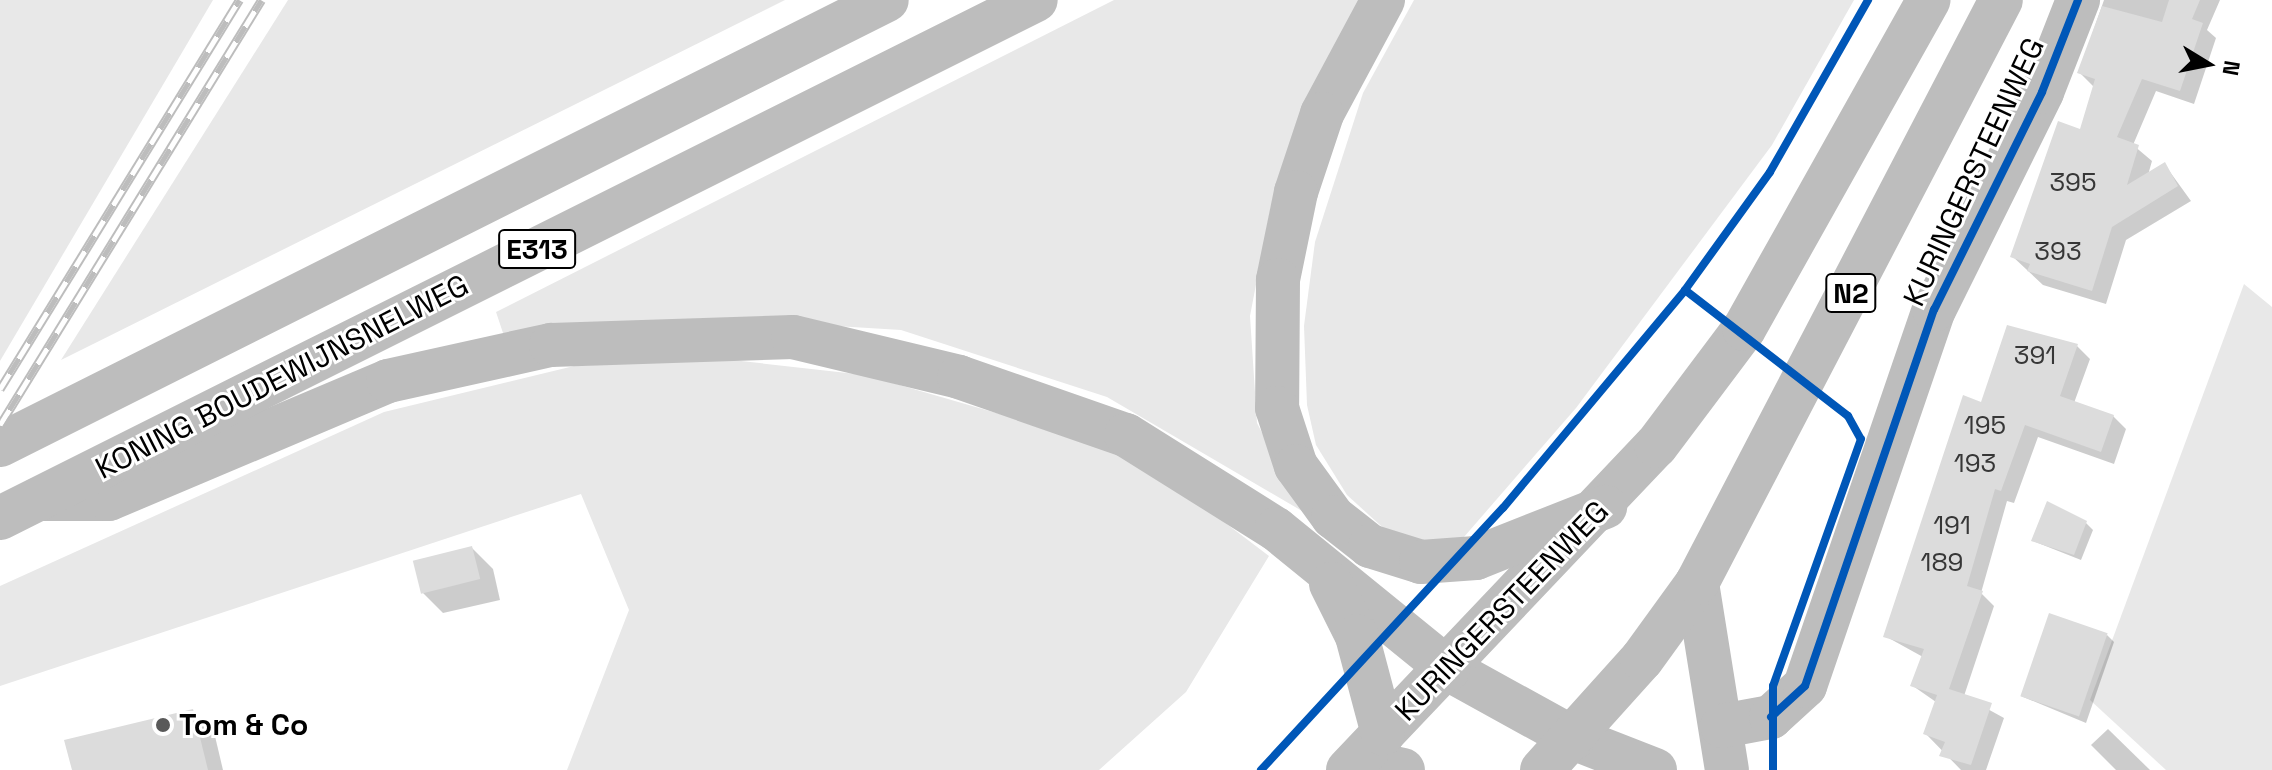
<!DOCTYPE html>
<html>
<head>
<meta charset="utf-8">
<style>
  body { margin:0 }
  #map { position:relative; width:2272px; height:770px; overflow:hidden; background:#fff; font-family:"Space Grotesk",sans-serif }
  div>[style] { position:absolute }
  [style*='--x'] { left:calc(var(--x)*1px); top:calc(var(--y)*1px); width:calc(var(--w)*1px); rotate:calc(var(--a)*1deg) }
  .green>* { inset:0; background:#e8e8e8 }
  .shadow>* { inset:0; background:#0003 }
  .building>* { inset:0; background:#dcdcdc; transform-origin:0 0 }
  .minor>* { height:44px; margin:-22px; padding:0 22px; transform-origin:22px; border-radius:22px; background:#bdbdbd }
  .major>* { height:44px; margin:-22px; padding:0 22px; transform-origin:22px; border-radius:22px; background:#bdbdbd }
  .highway>* { height:44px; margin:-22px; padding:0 22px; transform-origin:22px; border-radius:22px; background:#bdbdbd }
  .rail>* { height:9px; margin-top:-4.5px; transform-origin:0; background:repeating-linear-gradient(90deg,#fff 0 18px,#bdbdbd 0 36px); box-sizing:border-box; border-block:2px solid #bdbdbd }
  .cycleway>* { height:8px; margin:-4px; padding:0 4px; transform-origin:4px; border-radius:4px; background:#0057b8 }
  .dots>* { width:22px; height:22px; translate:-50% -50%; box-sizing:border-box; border:4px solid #fff; border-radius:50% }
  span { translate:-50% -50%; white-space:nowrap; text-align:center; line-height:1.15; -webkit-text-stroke:6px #fff; paint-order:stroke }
  .number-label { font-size:26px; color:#373737 }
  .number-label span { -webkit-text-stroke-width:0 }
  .shield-label span { padding:2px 6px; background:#fff; border:2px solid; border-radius:6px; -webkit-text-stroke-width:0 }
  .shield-label { font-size:28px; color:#000; font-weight:700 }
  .street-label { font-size:30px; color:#000 }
  .poi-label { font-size:30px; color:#000; font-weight:700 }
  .left { translate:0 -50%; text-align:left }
  .north { position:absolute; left:2168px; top:24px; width:80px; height:80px; -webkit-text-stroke:6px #fff; paint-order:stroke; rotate:100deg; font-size:22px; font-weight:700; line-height:32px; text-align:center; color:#000 }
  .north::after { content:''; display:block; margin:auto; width:28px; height:36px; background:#000; clip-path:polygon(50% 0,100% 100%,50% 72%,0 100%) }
</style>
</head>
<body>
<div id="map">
  <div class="green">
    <i style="clip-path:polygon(0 0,213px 0,0 361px)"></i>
    <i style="clip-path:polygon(288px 0,785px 0,61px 360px)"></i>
    <i style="clip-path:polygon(1114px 0,1359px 0,1271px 206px,1250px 316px,1257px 423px,1302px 511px,1107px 397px,901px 330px,705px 318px,504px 336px,496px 312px)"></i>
    <i style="clip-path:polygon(1414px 0,1854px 0,1772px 145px,1576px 408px,1457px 545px,1391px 535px,1347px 495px,1316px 445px,1307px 405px,1304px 326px,1315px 242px,1363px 93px)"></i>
    <i style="clip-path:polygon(2244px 284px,2272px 307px,2272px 770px,2166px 770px,2090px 700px)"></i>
    <i style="clip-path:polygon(723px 359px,865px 375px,1079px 437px,1166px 478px,1269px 556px,1186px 692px,1099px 770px,567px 770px,629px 610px,581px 494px,0 686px,0 586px,384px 412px,574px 366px)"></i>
  </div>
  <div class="shadow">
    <i style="clip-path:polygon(2104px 0,2220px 0,2207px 30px,2216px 38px,2194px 104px,2156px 91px,2133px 145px,2152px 161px,2148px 175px,2165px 165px,2191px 201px,2126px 240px,2106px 304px,2043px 285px,2012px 256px,2081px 131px,2094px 87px,2079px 72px)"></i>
    <i style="clip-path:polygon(2077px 346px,2090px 359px,2074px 403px,2113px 416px,2126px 429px,2114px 464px,2038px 437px,2014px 503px,2007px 501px,1981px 593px,1994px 606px,1964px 696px,2004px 718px,1986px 770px,1961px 770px,1926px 734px,1936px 702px,1913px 686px,1923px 657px,1885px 636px,1982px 404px)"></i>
    <i style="clip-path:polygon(2086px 523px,2093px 530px,2081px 560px,2033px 541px)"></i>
    <i style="clip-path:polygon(472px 548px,493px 569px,500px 600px,443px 613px,422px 592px)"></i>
    <i style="clip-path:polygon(2107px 635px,2114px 642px,2086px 723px,2021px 696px)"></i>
    <i style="clip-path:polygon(193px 712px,214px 732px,223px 770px,74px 770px)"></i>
    <i style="clip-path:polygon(2108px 729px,2150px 770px,2116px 770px,2091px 745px)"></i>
  </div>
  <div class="building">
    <i style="clip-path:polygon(2169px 0,2200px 0,2192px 19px,2203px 23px,2180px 91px,2142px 79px,2117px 137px,2139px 145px,2127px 185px,2165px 162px,2178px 186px,2112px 227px,2092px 291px,2027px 271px,2030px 264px,2010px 257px,2058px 121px,2080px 129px,2095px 79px,2077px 73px,2102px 6px,2162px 22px)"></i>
    <i style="clip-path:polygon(2007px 325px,2078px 344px,2060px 396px,2114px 415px,2101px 452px,2025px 425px,2001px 491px,1995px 489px,1967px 586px,1983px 591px,1949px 689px,1992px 703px,1971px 765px,1939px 756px,1945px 742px,1923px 734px,1937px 695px,1910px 686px,1924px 649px,1883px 637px,1963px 395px,1981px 402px)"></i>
    <i style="clip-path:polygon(2047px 501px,2087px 521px,2074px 555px,2031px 541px)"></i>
    <i style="left:472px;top:546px;width:34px;height:61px;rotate:76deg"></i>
    <i style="left:2049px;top:613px;width:62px;height:88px;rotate:19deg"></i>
    <i style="clip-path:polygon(193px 709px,208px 770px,72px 770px,64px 740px)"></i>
  </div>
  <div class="minor">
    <i style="--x:1697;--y:583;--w:189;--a:80.9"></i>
    <i style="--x:1722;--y:726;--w:50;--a:-10.4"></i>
    <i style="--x:1771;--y:717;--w:46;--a:-42.4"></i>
    <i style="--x:1805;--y:686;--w:398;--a:-71.1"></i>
    <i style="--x:1934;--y:310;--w:243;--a:-63.6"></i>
    <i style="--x:2042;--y:92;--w:99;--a:-68.6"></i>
    <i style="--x:1573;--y:738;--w:88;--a:21.3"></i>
  </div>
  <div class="major">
    <i style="--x:1448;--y:669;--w:143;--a:28.9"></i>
    <i style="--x:1358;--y:760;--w:46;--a:12.5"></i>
    <i style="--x:1348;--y:770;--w:447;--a:-46.5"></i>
    <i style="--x:1656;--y:446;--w:146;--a:-53.1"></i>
    <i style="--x:1744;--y:329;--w:377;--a:-60.7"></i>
    <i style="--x:1542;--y:770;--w:149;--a:-48"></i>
    <i style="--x:1642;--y:659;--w:94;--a:-54.1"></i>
    <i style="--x:1697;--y:583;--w:657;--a:-62.46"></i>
  </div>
  <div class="highway">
    <i style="--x:1383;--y:0;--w:129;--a:118.2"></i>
    <i style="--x:1322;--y:114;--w:82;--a:108.4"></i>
    <i style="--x:1296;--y:192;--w:90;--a:101.6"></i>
    <i style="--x:1278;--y:280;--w:128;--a:90.4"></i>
    <i style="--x:1277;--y:408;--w:61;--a:71.9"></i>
    <i style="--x:1296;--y:466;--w:63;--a:54"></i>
    <i style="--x:1333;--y:517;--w:47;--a:38.1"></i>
    <i style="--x:1370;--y:546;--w:53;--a:17.4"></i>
    <i style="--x:1421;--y:562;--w:55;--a:-4.2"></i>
    <i style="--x:1476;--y:558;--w:139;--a:-21.6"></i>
    <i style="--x:0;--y:445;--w:992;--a:-26.64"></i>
    <i style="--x:39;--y:499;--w:70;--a:0"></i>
    <i style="--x:109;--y:499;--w:303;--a:-22.9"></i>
    <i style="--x:388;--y:381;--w:167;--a:-12.5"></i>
    <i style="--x:551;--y:345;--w:242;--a:-1.9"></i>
    <i style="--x:793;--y:337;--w:171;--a:13.5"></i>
    <i style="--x:959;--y:377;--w:177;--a:19.2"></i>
    <i style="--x:1126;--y:435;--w:177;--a:32.1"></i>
    <i style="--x:1276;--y:529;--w:222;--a:39.1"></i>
    <i style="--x:0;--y:518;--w:1158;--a:-26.57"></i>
    <i style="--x:1331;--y:584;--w:58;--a:63.4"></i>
    <i style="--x:1357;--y:636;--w:101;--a:75.1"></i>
  </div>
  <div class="rail">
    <i style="--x:0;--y:389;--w:457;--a:-58.4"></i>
    <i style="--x:0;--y:425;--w:499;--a:-58.4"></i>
  </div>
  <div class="cycleway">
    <i style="--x:1685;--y:290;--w:206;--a:37.7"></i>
    <i style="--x:1848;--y:416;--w:26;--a:61"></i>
    <i style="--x:1861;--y:439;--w:262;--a:109.6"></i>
    <i style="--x:1773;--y:686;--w:84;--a:90"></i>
    <i style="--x:1771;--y:717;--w:46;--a:-42.4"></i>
    <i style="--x:1805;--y:686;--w:398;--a:-71.1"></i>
    <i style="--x:1934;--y:310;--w:243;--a:-63.6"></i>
    <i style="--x:2042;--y:92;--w:99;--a:-68.6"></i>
    <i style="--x:1261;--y:770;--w:357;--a:-47.3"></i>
    <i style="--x:1503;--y:508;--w:284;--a:-50.1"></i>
    <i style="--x:1685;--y:290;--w:145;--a:-54.2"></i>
    <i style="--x:1770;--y:172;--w:198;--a:-60.3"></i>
  </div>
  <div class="dots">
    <i style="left:163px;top:725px;background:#595959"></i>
  </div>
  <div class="number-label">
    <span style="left:2073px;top:183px">395</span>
    <span style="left:2058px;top:252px">393</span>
    <span style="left:2035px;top:356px">391</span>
    <span style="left:1985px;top:426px">195</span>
    <span style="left:1975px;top:464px">193</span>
    <span style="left:1952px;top:526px">191</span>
    <span style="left:1942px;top:563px">189</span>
  </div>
  <div class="shield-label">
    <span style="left:537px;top:249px">E313</span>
    <span style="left:1851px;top:293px">N2</span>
  </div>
  <div class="street-label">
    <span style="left:1974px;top:172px;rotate:-65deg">KURINGERSTEENWEG</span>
    <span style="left:282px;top:377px;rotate:-27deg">KONING BOUDEWIJNSNELWEG</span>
    <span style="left:1502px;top:611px;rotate:-46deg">KURINGERSTEENWEG</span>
  </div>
  <div class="poi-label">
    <span class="left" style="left:179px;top:725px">Tom &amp; Co</span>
  </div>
  <div class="north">N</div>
</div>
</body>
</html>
